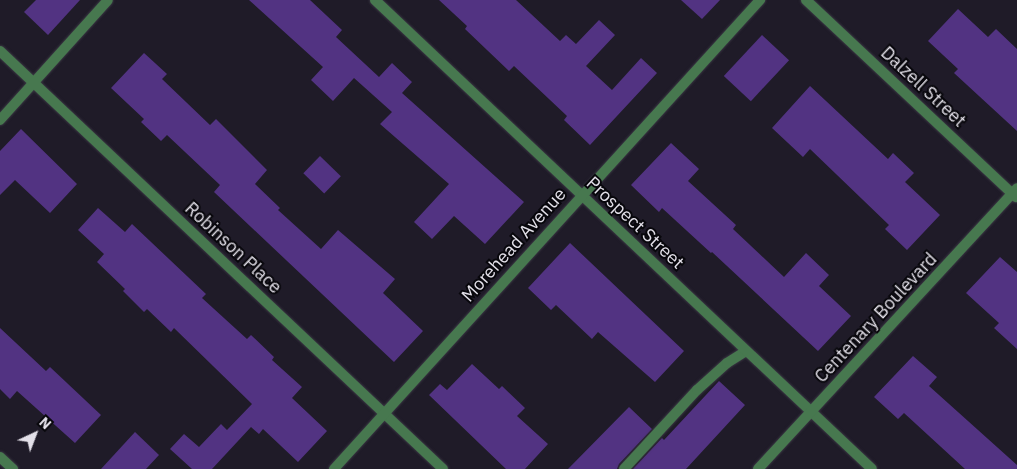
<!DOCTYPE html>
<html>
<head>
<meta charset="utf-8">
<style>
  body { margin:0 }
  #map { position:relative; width:1017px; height:469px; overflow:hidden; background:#1f1b28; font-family:"IBM Plex Sans",sans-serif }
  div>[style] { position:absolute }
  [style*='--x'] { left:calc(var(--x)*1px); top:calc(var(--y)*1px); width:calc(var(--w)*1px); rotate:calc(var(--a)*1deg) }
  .building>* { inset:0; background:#523382; transform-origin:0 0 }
  .roads { filter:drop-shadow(0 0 1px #3a3743) drop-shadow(0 0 1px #3a3743) }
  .lane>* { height:10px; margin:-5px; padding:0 5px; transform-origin:5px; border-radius:5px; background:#47784f }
  .street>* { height:10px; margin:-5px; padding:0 5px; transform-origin:5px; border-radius:5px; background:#47784f }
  span { translate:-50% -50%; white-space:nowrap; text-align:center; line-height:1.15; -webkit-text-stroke:4px #08070c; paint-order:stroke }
  .street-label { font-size:18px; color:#e3e0e9 }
  .north { position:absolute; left:10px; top:409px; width:50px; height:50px; -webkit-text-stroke:4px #08070c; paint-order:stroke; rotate:43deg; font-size:14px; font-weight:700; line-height:20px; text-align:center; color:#e3e0e9 }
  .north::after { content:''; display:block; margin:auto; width:18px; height:22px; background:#e3e0e9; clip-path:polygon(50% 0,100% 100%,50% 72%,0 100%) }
</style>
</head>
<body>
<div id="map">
  <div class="building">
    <i style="clip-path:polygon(36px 0,80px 0,48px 35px,24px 12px)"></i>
    <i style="clip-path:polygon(249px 0,310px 0,342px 30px,336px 37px,379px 77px,392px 63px,412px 82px,402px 93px,524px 202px,485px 244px,454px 216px,432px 239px,414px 222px,449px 184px,380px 124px,392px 112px,354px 78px,333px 101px,311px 80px,323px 67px)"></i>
    <i style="clip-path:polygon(439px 0,516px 0,560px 41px,566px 35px,576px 44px,599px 20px,615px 35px,586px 66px,612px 90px,641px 58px,657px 73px,590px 145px,564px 120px,567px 116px,514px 66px,509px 71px,465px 29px,467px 26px)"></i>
    <i style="clip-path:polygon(681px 0,720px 0,702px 19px)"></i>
    <i style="clip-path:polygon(958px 9px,988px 37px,996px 29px,1017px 49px,1017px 131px,954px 73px,958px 69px,928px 41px)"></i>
    <i style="left:762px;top:35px;width:37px;height:56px;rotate:43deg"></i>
    <i style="clip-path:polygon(144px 53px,167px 74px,162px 79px,210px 125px,216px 119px,267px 170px,255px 184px,280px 208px,278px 210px,321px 249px,338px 230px,395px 279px,383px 293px,423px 331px,394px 362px,214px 192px,220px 185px,167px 135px,161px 141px,141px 122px,144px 119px,111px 88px)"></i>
    <i style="clip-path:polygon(810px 86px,888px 159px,893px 153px,914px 173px,905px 182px,940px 215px,907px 250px,885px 229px,889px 225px,810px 149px,803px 157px,772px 128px)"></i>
    <i style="clip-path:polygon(21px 129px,77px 184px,50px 213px,15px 180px,0 195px,0 151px)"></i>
    <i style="clip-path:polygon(671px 143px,699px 169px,688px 181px,736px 225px,733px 229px,784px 277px,806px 253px,829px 275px,819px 286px,851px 316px,818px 351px,712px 252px,711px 253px,662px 208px,659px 212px,631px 185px)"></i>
    <i style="left:320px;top:156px;width:29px;height:24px;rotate:44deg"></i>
    <i style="clip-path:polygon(98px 208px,125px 232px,132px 224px,206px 294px,202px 298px,247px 339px,251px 335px,274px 357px,272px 360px,302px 387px,292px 398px,327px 431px,298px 462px,263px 429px,259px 434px,251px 427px,212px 469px,192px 469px,170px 449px,184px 434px,199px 447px,221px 424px,227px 430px,252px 404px,174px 328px,171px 332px,147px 309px,144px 312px,123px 291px,125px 289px,97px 262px,104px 254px,78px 230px)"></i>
    <i style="clip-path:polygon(570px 243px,684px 351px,655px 382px,598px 332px,592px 339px,556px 305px,551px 310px,528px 288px)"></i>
    <i style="clip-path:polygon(1000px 257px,1017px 272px,1017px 349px,994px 328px,999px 323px,966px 293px)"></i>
    <i style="clip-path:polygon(0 328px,46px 371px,50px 367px,101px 415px,75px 443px,17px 391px,10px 399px,0 389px)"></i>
    <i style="clip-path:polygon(913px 356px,937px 377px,929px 386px,1017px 465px,1017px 469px,965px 469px,904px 413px,898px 419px,874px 397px)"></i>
    <i style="clip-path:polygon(472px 364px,499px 389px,502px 386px,525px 408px,517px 416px,548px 444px,525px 469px,506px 469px,429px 395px,440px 384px,447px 390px)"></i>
    <i style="clip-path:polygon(719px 381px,745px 405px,686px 469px,633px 469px,662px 438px,664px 440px)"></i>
    <i style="clip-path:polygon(629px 407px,652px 429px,619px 464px,617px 469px,568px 469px)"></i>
    <i style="clip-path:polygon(135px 432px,159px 455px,146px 469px,101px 469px)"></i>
  </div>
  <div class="roads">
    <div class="lane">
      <i style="--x:624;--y:469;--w:108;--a:-47.3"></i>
      <i style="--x:697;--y:390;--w:40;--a:-42"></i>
      <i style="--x:727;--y:363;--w:22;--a:-32"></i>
    </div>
    <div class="street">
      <i style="--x:375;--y:0;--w:683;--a:43.34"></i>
      <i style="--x:806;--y:0;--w:288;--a:43.2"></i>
      <i style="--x:0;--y:51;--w:609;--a:43.34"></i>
      <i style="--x:0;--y:120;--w:161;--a:-48"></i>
      <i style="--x:0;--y:457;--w:18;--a:43"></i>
      <i style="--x:334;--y:469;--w:634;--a:-47.75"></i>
      <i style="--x:758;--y:469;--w:382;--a:-47.3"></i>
    </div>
  </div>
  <div class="street-label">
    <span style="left:923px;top:87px;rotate:43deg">Dalzell Street</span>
    <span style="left:635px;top:223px;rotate:43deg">Prospect Street</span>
    <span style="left:514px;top:245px;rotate:-48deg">Morehead Avenue</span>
    <span style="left:233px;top:248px;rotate:43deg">Robinson Place</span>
    <span style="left:876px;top:318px;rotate:-47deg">Centenary Boulevard</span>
  </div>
  <div class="north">N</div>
</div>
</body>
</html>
